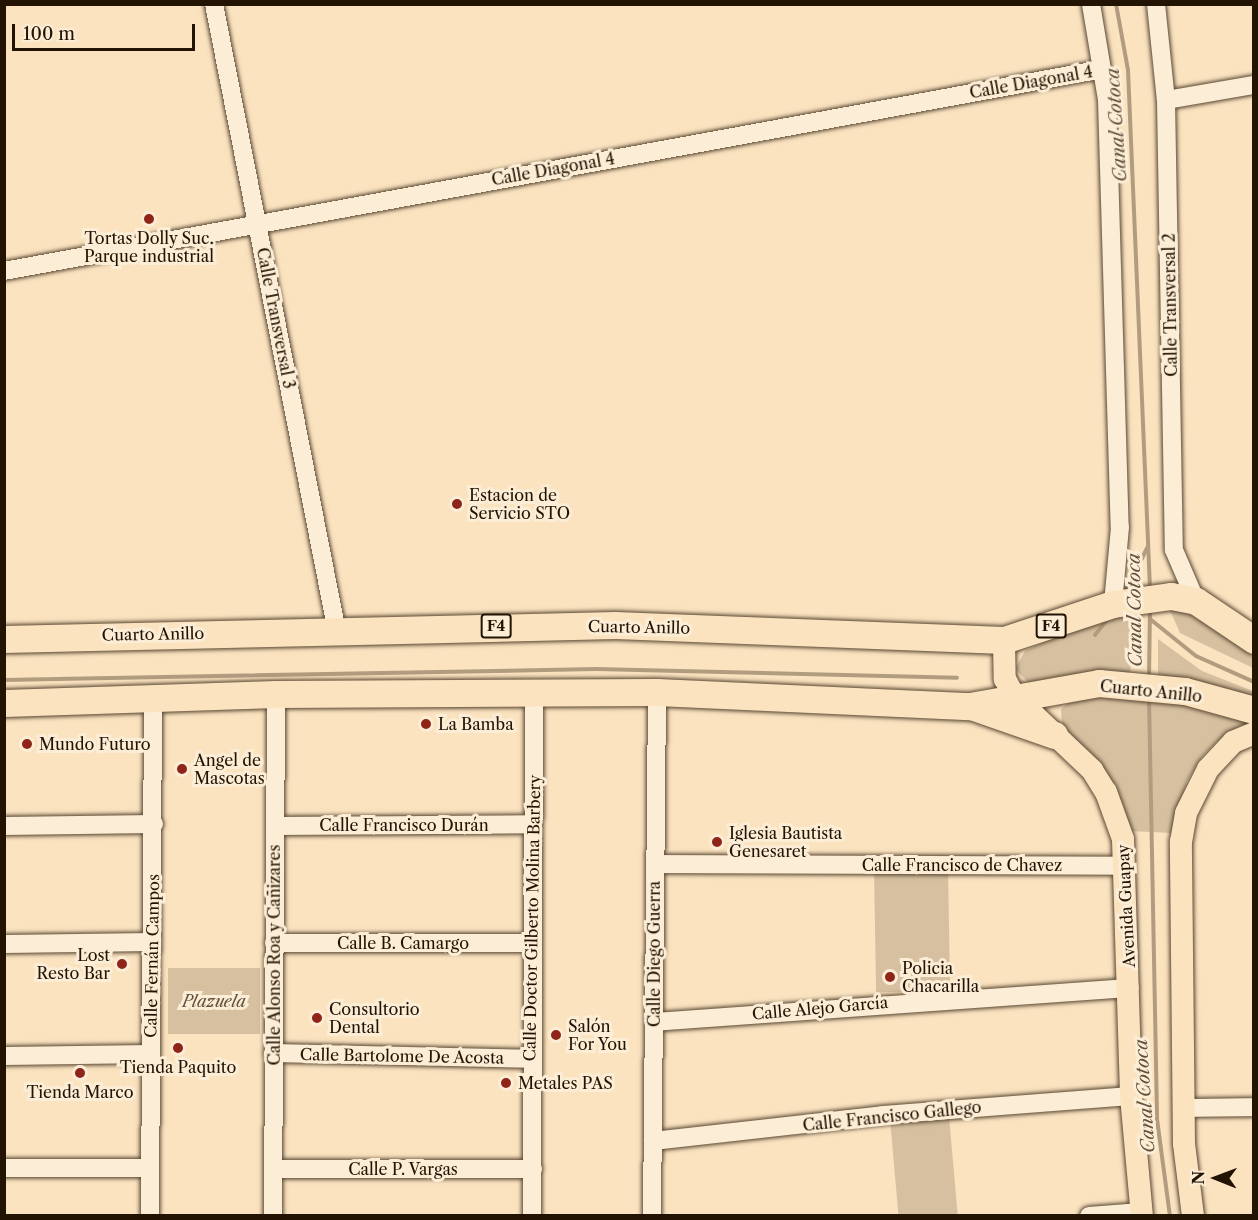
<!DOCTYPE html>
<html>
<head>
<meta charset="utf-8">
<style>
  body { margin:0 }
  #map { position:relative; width:1258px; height:1220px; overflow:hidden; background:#fbe3c0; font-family:"Libre Caslon Text",serif }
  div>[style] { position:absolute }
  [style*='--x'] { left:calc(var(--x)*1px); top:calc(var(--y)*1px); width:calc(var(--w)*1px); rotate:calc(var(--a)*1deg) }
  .green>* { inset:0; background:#d6c0a0; transform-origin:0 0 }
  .stream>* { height:4px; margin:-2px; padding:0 2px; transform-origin:2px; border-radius:2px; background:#b29c80 }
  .roads { filter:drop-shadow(0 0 2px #594732) drop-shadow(0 0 2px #594732) }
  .minor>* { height:18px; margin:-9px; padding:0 9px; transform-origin:9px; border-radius:9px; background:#fcedd6 }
  .major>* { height:22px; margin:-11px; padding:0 11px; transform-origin:11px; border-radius:11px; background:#fbe3c0 }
  .highway>* { height:27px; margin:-13.5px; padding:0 13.5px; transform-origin:13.5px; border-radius:13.5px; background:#fbe3c0 }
  .dots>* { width:16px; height:16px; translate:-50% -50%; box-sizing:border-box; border:3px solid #fcedd6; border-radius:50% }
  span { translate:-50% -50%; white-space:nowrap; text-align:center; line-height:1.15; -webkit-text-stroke:6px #fcedd6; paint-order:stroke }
  .shield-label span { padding:2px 4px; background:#fcedd6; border:2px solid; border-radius:4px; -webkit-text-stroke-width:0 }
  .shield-label { font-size:15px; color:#231303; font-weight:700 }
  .street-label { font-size:16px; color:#231303 }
  .poi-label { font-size:16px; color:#231303 }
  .left { translate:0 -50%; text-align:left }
  .right { translate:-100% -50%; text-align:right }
  .park-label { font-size:16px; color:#62503a; font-style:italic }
  .water-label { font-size:18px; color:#63513b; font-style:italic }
  .frame { position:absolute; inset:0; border:6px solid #231303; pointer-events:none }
  .north { position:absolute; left:1186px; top:1148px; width:60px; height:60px; -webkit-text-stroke:4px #fcedd6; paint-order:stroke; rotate:271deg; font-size:16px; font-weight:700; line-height:24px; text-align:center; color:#231303 }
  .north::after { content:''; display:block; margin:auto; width:21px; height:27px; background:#231303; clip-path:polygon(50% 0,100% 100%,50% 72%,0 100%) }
  .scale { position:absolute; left:12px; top:24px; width:183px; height:27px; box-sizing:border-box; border:3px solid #231303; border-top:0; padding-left:8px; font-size:18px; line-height:21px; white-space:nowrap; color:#231303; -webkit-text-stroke:4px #fcedd6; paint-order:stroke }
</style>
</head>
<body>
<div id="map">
  <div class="green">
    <i style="clip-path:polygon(1169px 608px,1201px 618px,1253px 655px,1253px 668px,1180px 633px)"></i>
    <i style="clip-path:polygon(1135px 611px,1130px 675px,1029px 683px,1015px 669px,1025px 651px,1092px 620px)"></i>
    <i style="clip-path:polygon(1158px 639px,1202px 671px,1253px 691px,1253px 700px,1158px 680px)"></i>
    <i style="clip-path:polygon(1079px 694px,1171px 699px,1253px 720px,1226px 733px,1203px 755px,1187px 781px,1172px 833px,1129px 831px,1116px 785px,1062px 724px,1061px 709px)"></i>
    <i style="left:948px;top:869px;width:122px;height:74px;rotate:89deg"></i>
    <i style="left:168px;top:968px;width:92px;height:66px"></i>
    <i style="left:949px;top:1116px;width:99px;height:59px;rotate:85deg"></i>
  </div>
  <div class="stream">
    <i style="--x:1116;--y:4;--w:67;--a:79.7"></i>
    <i style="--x:1128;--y:70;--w:519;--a:87.57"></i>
    <i style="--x:1125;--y:593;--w:52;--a:-63.9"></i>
    <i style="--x:1150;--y:619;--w:59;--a:38.8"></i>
    <i style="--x:1196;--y:656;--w:64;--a:24.1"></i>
    <i style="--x:1095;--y:635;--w:23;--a:-52"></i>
    <i style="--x:1149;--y:679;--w:71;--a:-89.2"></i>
    <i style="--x:4;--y:680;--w:592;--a:-1.06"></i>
    <i style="--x:596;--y:669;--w:361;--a:1.4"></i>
    <i style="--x:1149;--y:698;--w:421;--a:88.9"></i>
    <i style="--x:1157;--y:1119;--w:98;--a:82.4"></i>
  </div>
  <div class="roads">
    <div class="minor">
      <i style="--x:214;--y:4;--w:640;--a:78.92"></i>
      <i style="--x:1091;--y:4;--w:97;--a:80.5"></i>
      <i style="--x:1107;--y:100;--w:427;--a:88.3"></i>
      <i style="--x:1120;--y:527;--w:77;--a:95.2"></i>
      <i style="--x:1156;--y:4;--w:97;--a:84.1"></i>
      <i style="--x:1166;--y:100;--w:450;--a:89"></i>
      <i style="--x:1174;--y:550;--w:56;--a:66.7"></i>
      <i style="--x:1166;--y:100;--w:89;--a:-9.7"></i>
      <i style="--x:4;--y:271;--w:1116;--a:-10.42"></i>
      <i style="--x:4;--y:826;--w:150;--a:-0.8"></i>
      <i style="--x:275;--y:826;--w:258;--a:-0.4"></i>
      <i style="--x:655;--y:864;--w:470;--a:0.2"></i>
      <i style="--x:274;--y:943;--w:258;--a:0"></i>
      <i style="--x:4;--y:944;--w:148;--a:-0.8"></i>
      <i style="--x:654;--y:1022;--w:477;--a:-4.1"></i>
      <i style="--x:273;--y:1053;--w:258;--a:1.3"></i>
      <i style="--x:4;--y:1056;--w:147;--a:-0.8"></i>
      <i style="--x:1183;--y:1108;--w:71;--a:-0.8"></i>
      <i style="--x:653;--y:1141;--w:231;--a:-6.4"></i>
      <i style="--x:883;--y:1115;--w:249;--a:-4.4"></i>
      <i style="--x:4;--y:1168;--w:145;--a:0"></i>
      <i style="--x:273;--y:1169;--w:260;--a:0"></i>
      <i style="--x:150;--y:1216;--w:519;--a:-89.67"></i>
      <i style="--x:273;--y:1216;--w:522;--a:-89.67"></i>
      <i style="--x:532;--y:1216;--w:524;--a:-89.78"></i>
      <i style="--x:652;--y:1216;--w:524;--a:-89.45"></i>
      <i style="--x:1089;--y:1216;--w:52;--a:-4.4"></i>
    </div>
    <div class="major">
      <i style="--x:1004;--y:640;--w:39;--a:89"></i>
      <i style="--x:1005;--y:679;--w:19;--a:62"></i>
      <i style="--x:1014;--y:696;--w:108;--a:43.5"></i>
      <i style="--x:1092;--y:770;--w:26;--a:58"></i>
      <i style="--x:1106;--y:792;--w:50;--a:70.1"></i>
      <i style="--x:1123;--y:839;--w:257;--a:88.2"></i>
      <i style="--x:1131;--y:1096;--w:121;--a:84.8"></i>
      <i style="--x:1193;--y:1216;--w:73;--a:-97.1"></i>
      <i style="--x:1184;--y:1144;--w:302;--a:-90.6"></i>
      <i style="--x:1181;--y:842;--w:29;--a:-80"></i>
      <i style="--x:1186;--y:813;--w:49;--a:-63.4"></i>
      <i style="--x:1208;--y:769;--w:37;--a:-47"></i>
      <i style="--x:1233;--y:742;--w:23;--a:-23"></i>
    </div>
    <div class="highway">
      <i style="--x:4;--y:639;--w:611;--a:-1.31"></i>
      <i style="--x:615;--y:625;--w:389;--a:2.2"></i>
      <i style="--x:1004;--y:640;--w:115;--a:-18.3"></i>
      <i style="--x:1113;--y:604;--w:59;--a:-7.9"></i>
      <i style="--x:1171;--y:596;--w:25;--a:11"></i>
      <i style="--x:1196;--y:601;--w:70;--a:33.9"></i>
      <i style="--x:4;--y:703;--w:272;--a:-1.9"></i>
      <i style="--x:276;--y:694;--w:381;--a:-0.3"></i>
      <i style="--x:657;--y:692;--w:313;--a:2.6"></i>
      <i style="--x:970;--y:706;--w:131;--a:-10.1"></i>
      <i style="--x:1099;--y:683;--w:86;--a:5.3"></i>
      <i style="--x:1185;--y:691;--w:72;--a:15.4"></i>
      <i style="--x:974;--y:707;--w:85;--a:19.3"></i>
    </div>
  </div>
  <div class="dots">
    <i style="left:149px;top:219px;background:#8f2418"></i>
    <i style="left:457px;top:504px;background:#8f2418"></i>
    <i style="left:426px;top:724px;background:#8f2418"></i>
    <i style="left:27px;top:744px;background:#8f2418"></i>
    <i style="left:182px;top:769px;background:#8f2418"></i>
    <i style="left:717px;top:842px;background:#8f2418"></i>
    <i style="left:122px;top:964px;background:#8f2418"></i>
    <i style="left:890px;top:977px;background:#8f2418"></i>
    <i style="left:317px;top:1018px;background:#8f2418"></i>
    <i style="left:556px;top:1035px;background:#8f2418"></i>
    <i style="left:178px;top:1048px;background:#8f2418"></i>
    <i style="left:80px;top:1073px;background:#8f2418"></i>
    <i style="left:506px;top:1083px;background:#8f2418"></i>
  </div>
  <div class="shield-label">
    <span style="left:496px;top:626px">F4</span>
    <span style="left:1051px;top:626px">F4</span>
  </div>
  <div class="street-label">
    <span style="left:1031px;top:82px;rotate:-10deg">Calle Diagonal 4</span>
    <span style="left:553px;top:169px;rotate:-10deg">Calle Diagonal 4</span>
    <span style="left:1170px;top:305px;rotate:-91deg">Calle Transversal 2</span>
    <span style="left:276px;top:318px;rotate:79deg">Calle Transversal 3</span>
    <span style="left:639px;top:627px;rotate:1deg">Cuarto Anillo</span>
    <span style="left:153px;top:634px;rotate:-1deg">Cuarto Anillo</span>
    <span style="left:1151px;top:691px;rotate:6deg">Cuarto Anillo</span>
    <span style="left:404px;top:825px">Calle Francisco Durán</span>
    <span style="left:962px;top:865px">Calle Francisco de Chavez</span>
    <span style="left:1126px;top:906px;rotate:-93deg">Avenida Guapay</span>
    <span style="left:532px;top:918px;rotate:-89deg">Calle Doctor Gilberto Molina Barbery</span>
    <span style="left:403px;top:943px">Calle B. Camargo</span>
    <span style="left:654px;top:954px;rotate:-90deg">Calle Diego Guerra</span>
    <span style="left:274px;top:955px;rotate:-90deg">Calle Alonso Roa y Cañizares</span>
    <span style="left:152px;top:956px;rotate:-89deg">Calle Fernán Campos</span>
    <span style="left:820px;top:1008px;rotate:-5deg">Calle Alejo García</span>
    <span style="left:402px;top:1056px;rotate:1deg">Calle Bartolome De Acosta</span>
    <span style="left:892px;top:1116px;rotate:-6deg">Calle Francisco Gallego</span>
    <span style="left:403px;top:1169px">Calle P. Vargas</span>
  </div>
  <div class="poi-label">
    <span style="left:149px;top:247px">Tortas Dolly Suc.<br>Parque industrial</span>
    <span class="left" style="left:469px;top:504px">Estacion de<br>Servicio STO</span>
    <span class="left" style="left:438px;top:724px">La Bamba</span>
    <span class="left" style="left:39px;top:744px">Mundo Futuro</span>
    <span class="left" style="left:194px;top:769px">Angel de<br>Mascotas</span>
    <span class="left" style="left:729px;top:842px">Iglesia Bautista<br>Genesaret</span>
    <span class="right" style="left:110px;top:964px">Lost<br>Resto Bar</span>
    <span class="left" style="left:902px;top:977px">Policia<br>Chacarilla</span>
    <span class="left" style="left:329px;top:1018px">Consultorio<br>Dental</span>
    <span class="left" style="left:568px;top:1035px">Salón<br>For You</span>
    <span style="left:178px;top:1067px">Tienda Paquito</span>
    <span class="left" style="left:518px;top:1083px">Metales PAS</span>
    <span style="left:80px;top:1092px">Tienda Marco</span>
  </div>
  <div class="park-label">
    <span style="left:214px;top:1001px">Plazuela</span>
  </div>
  <div class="water-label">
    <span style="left:1117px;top:125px;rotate:-94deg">Canal Cotoca</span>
    <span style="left:1135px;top:610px;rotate:-91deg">Canal Cotoca</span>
    <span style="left:1145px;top:1096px;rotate:-94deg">Canal Cotoca</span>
  </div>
  <div class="frame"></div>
  <div class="north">N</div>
  <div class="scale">100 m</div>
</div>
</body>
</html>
